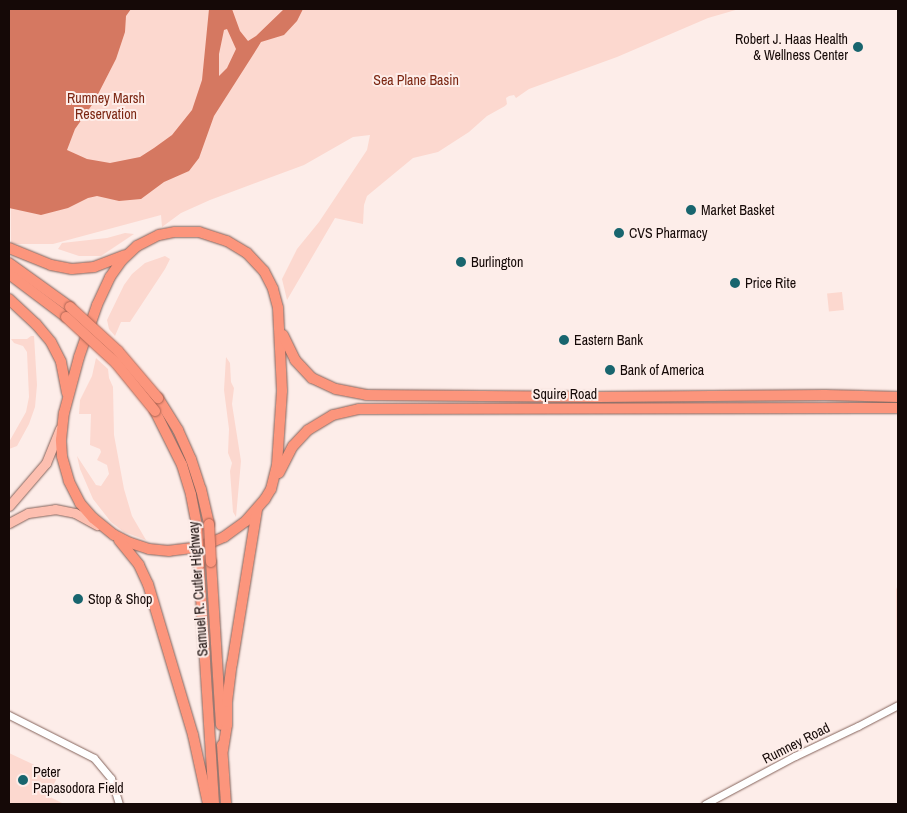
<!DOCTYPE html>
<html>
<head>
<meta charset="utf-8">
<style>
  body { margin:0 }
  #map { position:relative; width:907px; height:813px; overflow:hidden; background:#fdede9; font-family:"Archivo Narrow",sans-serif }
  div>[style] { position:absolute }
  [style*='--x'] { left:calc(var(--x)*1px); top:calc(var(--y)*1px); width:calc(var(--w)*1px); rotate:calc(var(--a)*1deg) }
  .green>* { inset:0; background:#fcd8cf; transform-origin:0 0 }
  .water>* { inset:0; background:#d57861 }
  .roads { filter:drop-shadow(0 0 1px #84635b) drop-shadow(0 0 1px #84635b) }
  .minor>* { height:7px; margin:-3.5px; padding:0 3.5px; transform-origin:3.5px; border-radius:3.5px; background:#fff }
  .major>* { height:9px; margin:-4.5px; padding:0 4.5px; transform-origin:4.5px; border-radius:4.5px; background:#fdbfb0 }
  .highway>* { height:10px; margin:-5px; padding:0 5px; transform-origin:5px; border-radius:5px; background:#fc957c }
  .bridges { filter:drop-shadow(0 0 1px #ab6453) drop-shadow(0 0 1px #ab6453) }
  .highway-bridge>* { height:10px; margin:-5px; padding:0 5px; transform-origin:5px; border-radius:5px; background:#fc957c }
  .dots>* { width:14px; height:14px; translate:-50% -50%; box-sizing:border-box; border:2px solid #fdede9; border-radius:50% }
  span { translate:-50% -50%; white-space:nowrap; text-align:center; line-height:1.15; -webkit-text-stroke:4px #fdede9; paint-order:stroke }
  .poi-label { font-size:14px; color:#150907 }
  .right { translate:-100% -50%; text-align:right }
  .left { translate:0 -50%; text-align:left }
  .park-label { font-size:14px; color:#7c2713 }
  .street-label { font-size:14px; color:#150907 }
  .frame { position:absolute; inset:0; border:10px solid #150907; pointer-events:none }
</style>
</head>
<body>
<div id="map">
  <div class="green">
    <i style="clip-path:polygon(9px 9px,739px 9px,708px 18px,617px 57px,529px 89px,516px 98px,514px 95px,509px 96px,506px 98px,507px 104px,505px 106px,487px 116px,469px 132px,438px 152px,413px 158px,367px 196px,364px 205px,363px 224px,335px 218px,287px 300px,282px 279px,297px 249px,319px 222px,367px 150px,370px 135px,353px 137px,304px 165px,210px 200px,181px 213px,162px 227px,161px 215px,53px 244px,11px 244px)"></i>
    <i style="clip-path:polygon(125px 233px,134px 234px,101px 256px,79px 256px,58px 249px,62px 243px,107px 238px)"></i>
    <i style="clip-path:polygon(165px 256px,170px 259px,165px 269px,130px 322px,121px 322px,115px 336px,109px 329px,107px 320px,124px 285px,132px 274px,145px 263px)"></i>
    <i style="left:842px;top:292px;width:18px;height:15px;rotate:84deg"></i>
    <i style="clip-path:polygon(31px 336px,34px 336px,37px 385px,35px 407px,29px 424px,17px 446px,9px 449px,9px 442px,26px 412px,29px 397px,27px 352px,23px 346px,14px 343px,11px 339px,27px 339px)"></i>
    <i style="clip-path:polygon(226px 357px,230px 363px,231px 382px,234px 388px,232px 404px,241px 461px,236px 517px,233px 512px,230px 471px,232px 463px,228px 453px,229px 429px,224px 390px)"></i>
    <i style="clip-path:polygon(96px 358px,108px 369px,109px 378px,113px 387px,114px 435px,124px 489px,132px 516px,146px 540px,124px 532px,111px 522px,93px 499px,80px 469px,77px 456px,96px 485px,101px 486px,109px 474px,107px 465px,97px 460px,101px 452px,100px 449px,90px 445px,91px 414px,79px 414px,80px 400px,92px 376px)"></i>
    <i style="clip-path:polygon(896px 587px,898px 592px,898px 696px,897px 694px)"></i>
    <i style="clip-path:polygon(9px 753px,58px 776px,48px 796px,64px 804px,9px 804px)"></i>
  </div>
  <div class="water">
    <i style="clip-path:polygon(evenodd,9px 9px,131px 9px,126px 16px,125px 32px,116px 59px,94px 102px,75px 129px,67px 150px,87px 159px,110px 163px,140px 157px,154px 148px,172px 135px,192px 110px,202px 80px,209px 9px,232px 9px,240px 31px,248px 41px,256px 36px,284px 9px,303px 9px,297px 21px,284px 35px,261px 42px,258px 47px,214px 116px,199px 158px,189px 171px,164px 182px,141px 199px,119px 201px,97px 196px,88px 198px,68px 208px,41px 215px,9px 208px,9px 9px,227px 29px,236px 49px,227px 68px,219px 76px,219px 54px,224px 30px,227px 29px)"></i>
  </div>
  <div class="roads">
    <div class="minor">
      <i style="--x:9;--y:715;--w:95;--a:26.8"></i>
      <i style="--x:94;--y:758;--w:26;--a:50"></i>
      <i style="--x:111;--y:778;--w:27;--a:73"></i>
      <i style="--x:705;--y:804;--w:102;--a:-28.1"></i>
      <i style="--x:795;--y:756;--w:70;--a:-25.5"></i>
      <i style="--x:858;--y:726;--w:45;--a:-27.7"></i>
    </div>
    <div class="major">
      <i style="--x:9;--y:506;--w:57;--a:-49.3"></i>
      <i style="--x:46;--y:463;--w:37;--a:-68"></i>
      <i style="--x:9;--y:523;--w:21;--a:-28"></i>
      <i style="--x:28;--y:513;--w:27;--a:-8"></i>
      <i style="--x:55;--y:509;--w:20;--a:11"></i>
      <i style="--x:75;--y:513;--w:25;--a:29"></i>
    </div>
    <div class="highway">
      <i style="--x:175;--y:232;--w:24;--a:0"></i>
      <i style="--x:199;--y:232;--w:29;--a:18"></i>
      <i style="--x:227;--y:241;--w:23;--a:31"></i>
      <i style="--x:247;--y:253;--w:25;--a:47"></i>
      <i style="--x:264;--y:271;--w:20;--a:63"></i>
      <i style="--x:273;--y:289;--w:20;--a:75"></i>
      <i style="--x:278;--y:308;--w:83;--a:87.2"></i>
      <i style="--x:282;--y:391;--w:74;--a:93.9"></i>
      <i style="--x:277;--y:465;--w:25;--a:104"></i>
      <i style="--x:271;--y:489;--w:12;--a:121"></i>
      <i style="--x:265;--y:499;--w:29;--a:131"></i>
      <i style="--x:246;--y:521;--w:27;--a:144"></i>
      <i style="--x:224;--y:537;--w:26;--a:157"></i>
      <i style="--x:200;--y:547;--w:31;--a:173"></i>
      <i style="--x:169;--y:551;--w:20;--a:-174"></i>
      <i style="--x:149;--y:549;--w:20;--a:-162"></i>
      <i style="--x:130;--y:543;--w:18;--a:-153"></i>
      <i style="--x:114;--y:535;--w:27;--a:-141"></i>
      <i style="--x:93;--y:518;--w:20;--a:-131"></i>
      <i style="--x:80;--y:503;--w:25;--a:-117"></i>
      <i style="--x:69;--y:481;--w:26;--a:-106"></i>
      <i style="--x:62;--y:456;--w:16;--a:-94"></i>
      <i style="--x:61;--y:440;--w:27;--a:-84"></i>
      <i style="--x:64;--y:413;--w:58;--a:-75"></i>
      <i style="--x:79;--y:357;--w:55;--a:-70.9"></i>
      <i style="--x:97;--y:305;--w:31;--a:-65"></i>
      <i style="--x:110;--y:277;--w:21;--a:-55"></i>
      <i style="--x:122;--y:260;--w:21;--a:-43"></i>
      <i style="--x:137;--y:246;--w:25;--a:-27"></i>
      <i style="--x:159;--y:235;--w:16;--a:-11"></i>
      <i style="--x:9;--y:248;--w:45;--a:22"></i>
      <i style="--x:51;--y:265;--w:21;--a:11"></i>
      <i style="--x:72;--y:269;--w:22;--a:-5"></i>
      <i style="--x:94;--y:267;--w:33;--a:-21"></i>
      <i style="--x:9;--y:263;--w:75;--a:35.8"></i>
      <i style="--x:9;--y:274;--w:71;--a:37"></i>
      <i style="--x:9;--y:299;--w:37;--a:43"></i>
      <i style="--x:36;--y:324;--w:23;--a:50"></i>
      <i style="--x:51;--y:342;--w:22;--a:63"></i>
      <i style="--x:61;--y:362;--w:32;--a:79"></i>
      <i style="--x:283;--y:335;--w:28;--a:64"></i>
      <i style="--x:295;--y:360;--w:25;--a:47"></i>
      <i style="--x:312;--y:378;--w:26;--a:25"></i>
      <i style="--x:336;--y:389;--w:31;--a:11"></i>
      <i style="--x:366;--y:395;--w:232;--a:0.5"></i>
      <i style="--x:598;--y:397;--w:227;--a:-0.5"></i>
      <i style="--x:825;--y:395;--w:73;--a:1.6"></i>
      <i style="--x:158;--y:398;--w:38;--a:58"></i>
      <i style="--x:178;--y:430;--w:32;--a:66"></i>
      <i style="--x:191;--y:459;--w:32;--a:72"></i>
      <i style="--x:201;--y:489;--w:36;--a:77"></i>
      <i style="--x:155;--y:411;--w:60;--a:63.4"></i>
      <i style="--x:182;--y:465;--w:31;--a:73"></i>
      <i style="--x:191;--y:495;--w:33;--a:79"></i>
      <i style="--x:279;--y:473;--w:30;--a:-63"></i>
      <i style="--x:293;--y:446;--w:22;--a:-47"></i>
      <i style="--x:308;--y:430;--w:29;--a:-31"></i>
      <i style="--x:333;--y:415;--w:27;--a:-13"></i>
      <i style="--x:359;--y:409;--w:539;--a:-0.11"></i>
      <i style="--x:119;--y:540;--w:32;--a:51"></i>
      <i style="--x:139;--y:565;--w:21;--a:65"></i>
      <i style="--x:148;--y:584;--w:158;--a:73.4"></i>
      <i style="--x:193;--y:735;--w:71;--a:77.7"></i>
      <i style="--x:211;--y:562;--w:163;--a:86.5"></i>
      <i style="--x:199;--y:565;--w:239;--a:86.4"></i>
      <i style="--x:222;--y:745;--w:59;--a:86.1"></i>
      <i style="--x:223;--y:750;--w:25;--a:-81"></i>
      <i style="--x:227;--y:725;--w:23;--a:-90"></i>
      <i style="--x:227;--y:702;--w:38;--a:-83"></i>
      <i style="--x:232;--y:664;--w:157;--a:-80.8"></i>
    </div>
  </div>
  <div class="bridges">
    <div class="highway-bridge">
      <i style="--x:70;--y:307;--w:65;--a:42.5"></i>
      <i style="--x:118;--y:351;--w:62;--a:49.6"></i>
      <i style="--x:66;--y:317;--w:68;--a:42.6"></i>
      <i style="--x:116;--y:363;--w:62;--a:50.9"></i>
      <i style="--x:209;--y:524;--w:38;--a:87"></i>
      <i style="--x:197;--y:527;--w:38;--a:87"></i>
    </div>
  </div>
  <div class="dots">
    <i style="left:858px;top:47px;background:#18656e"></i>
    <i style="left:691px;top:210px;background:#18656e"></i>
    <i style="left:619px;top:233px;background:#18656e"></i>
    <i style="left:461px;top:262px;background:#18656e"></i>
    <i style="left:735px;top:283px;background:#18656e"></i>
    <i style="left:564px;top:340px;background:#18656e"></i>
    <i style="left:610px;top:370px;background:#18656e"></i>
    <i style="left:78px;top:599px;background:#18656e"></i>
    <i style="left:23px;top:780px;background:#18656e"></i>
  </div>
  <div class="poi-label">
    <span class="right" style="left:848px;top:47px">Robert J. Haas Health<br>&amp; Wellness Center</span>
    <span class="left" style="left:701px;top:210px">Market Basket</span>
    <span class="left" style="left:629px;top:233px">CVS Pharmacy</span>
    <span class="left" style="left:471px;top:262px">Burlington</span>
    <span class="left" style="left:745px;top:283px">Price Rite</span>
    <span class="left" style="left:574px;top:340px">Eastern Bank</span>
    <span class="left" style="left:620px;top:370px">Bank of America</span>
    <span class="left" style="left:88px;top:599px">Stop &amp; Shop</span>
    <span class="left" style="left:33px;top:780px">Peter<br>Papasodora Field</span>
  </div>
  <div class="park-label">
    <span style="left:416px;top:80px">Sea Plane Basin</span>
    <span style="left:106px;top:106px">Rumney Marsh<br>Reservation</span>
  </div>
  <div class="street-label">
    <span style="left:565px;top:394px">Squire Road</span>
    <span style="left:198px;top:589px;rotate:-94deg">Samuel R. Cutler Highway</span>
    <span style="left:796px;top:743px;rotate:-27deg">Rumney Road</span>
  </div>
  <div class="frame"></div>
</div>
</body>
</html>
